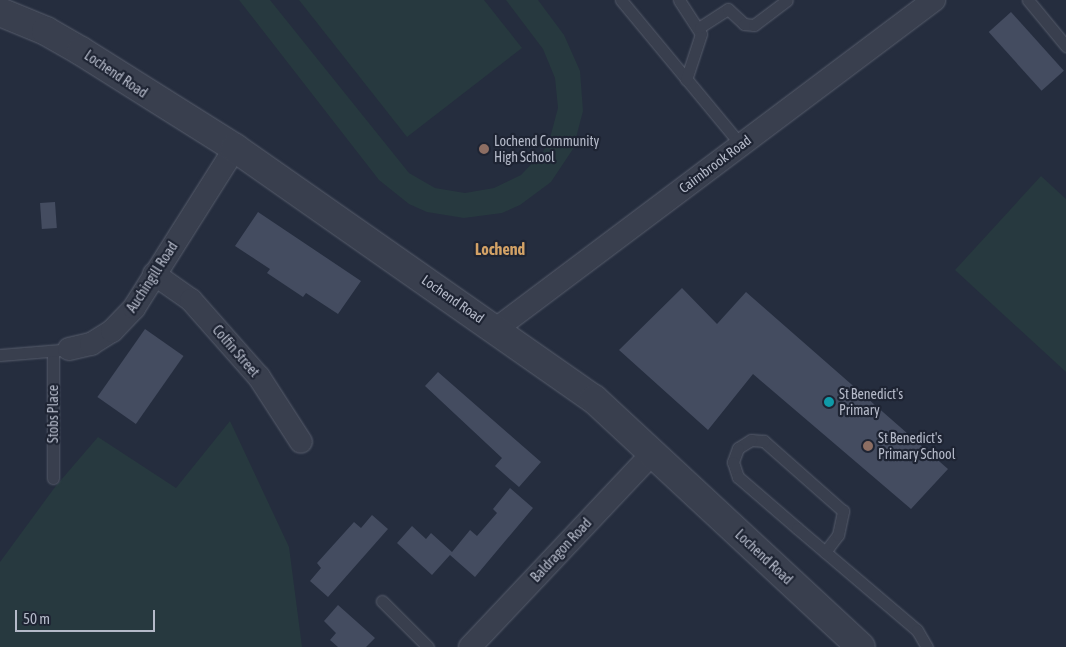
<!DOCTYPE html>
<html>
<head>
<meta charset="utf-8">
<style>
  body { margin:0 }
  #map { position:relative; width:1066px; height:647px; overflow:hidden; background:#252d3e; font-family:"Asap Condensed",sans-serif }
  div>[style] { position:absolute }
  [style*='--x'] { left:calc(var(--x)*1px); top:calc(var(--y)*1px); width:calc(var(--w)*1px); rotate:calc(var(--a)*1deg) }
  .green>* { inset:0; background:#27393f }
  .building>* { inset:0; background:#444c60; transform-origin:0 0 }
  .roads { filter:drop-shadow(0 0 1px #575d6c) drop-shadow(0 0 1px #575d6c) }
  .service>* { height:11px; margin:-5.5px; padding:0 5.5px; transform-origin:5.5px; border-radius:5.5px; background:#393f4e }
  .minor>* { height:22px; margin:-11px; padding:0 11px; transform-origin:11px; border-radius:11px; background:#393f4e }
  .tertiary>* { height:28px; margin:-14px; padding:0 14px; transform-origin:14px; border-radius:14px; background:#393f4e }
  .dots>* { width:14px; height:14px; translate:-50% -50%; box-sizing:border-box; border:2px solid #1e2433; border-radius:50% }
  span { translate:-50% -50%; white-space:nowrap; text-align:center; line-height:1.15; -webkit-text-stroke:4.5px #1e2433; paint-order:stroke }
  .street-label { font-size:14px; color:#b5bac9 }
  .poi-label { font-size:14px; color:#b5bac9 }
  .left { translate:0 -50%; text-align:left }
  .quarter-label { font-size:16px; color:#d3a266; font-weight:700 }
  .scale { position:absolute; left:15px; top:610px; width:140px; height:22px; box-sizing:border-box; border:2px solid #b5bac9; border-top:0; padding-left:6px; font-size:15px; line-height:18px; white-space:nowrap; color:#b5bac9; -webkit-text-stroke:4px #1e2433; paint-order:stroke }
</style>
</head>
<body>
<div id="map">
  <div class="green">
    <i style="clip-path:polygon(239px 0,270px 0,409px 173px,435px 188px,465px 193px,494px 188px,521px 175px,543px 152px,550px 138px,558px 108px,555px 78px,543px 49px,506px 0,538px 0,564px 35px,580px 71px,583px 111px,573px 149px,551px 182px,520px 205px,502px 213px,464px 218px,427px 212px,409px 204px,379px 180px)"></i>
    <i style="clip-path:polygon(299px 0,484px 0,522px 48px,407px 137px)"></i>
    <i style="clip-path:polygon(1041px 176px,1066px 199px,1066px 372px,955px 270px)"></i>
    <i style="clip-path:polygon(230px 421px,289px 547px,302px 647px,0 647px,0 562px,55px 487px,98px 437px,176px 488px)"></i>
  </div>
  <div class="building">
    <i style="left:1011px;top:12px;width:79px;height:30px;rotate:48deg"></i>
    <i style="left:55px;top:202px;width:26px;height:15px;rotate:86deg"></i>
    <i style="clip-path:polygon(258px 212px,361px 281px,338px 314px,306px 293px,303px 297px,267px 273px,270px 269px,235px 246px)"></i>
    <i style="clip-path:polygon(682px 288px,717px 324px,746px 292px,948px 469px,911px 509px,753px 374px,708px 430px,619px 350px)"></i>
    <i style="left:145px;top:329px;width:47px;height:83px;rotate:35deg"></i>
    <i style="clip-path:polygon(438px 372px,541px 462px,519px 487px,495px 466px,502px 458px,425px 386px)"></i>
    <i style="clip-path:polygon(510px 488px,533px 508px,475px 577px,450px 555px,432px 575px,397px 543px,412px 526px,426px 539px,431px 533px,452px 552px,470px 530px,477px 536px,497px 513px,493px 509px)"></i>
    <i style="clip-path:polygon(372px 515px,388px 529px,328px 597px,310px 581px,321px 568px,317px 563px,354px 522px,361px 528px)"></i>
    <i style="clip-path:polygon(338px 605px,375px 638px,366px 647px,338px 647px,330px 640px,336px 633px,324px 621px)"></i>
  </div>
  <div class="roads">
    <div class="service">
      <i style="--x:621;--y:0;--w:188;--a:50.4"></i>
      <i style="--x:679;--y:0;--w:40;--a:57.1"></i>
      <i style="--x:701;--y:34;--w:48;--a:108.1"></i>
      <i style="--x:1028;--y:0;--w:60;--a:50.4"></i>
      <i style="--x:700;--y:27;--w:33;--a:-33"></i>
      <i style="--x:728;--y:9;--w:22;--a:43"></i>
      <i style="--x:744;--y:24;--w:10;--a:6"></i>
      <i style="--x:754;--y:25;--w:41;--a:-37.1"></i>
      <i style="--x:53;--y:351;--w:127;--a:90"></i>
      <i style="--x:0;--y:355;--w:61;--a:-4.7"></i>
      <i style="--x:825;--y:552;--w:21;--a:-53"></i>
      <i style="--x:838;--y:535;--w:25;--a:-78"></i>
      <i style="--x:843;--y:511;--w:106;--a:-138.5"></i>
      <i style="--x:764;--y:441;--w:13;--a:-176"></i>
      <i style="--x:751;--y:440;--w:15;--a:148"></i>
      <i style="--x:738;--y:448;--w:15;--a:110"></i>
      <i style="--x:733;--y:462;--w:16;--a:72"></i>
      <i style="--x:738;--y:477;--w:78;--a:40.8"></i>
      <i style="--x:797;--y:528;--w:157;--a:40.4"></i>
      <i style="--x:917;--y:630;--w:20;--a:60"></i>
      <i style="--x:382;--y:601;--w:65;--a:45"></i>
    </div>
    <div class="minor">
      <i style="--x:154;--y:274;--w:45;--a:35.1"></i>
      <i style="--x:191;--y:300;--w:103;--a:48.6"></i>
      <i style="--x:259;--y:377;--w:77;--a:57.1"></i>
      <i style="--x:496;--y:329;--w:548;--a:-36.91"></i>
      <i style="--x:69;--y:349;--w:23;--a:-13"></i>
      <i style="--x:91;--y:344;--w:25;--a:-32"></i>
      <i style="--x:112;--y:331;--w:32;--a:-46"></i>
      <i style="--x:134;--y:308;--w:189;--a:-57.7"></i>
      <i style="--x:470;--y:647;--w:265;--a:-46.7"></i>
    </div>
    <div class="tertiary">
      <i style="--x:0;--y:12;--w:50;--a:22.4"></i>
      <i style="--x:46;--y:31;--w:40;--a:29.7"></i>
      <i style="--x:81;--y:51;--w:182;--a:32.2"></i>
      <i style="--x:235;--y:148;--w:438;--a:35"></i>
      <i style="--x:594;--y:399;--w:364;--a:42.9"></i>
    </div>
  </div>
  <div class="dots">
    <i style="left:484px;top:149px;background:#8d6e63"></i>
    <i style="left:829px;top:402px;background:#0f9aa8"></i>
    <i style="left:868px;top:446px;background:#8d6e63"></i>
  </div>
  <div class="street-label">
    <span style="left:116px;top:74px;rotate:34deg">Lochend Road</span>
    <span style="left:715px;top:164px;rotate:-37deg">Cairnbrook Road</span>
    <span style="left:152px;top:277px;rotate:-57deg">Auchingill Road</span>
    <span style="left:453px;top:299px;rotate:35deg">Lochend Road</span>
    <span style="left:236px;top:351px;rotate:49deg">Colfin Street</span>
    <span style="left:53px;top:414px;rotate:-90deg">Stobs Place</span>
    <span style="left:561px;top:550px;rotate:-47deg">Baldragon Road</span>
    <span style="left:764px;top:557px;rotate:43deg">Lochend Road</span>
  </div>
  <div class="poi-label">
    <span class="left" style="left:494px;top:149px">Lochend Community<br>High School</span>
    <span class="left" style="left:839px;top:402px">St Benedict's<br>Primary</span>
    <span class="left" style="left:878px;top:446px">St Benedict's<br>Primary School</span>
  </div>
  <div class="quarter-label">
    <span style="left:500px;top:249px">Lochend</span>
  </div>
  <div class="scale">50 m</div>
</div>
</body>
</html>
